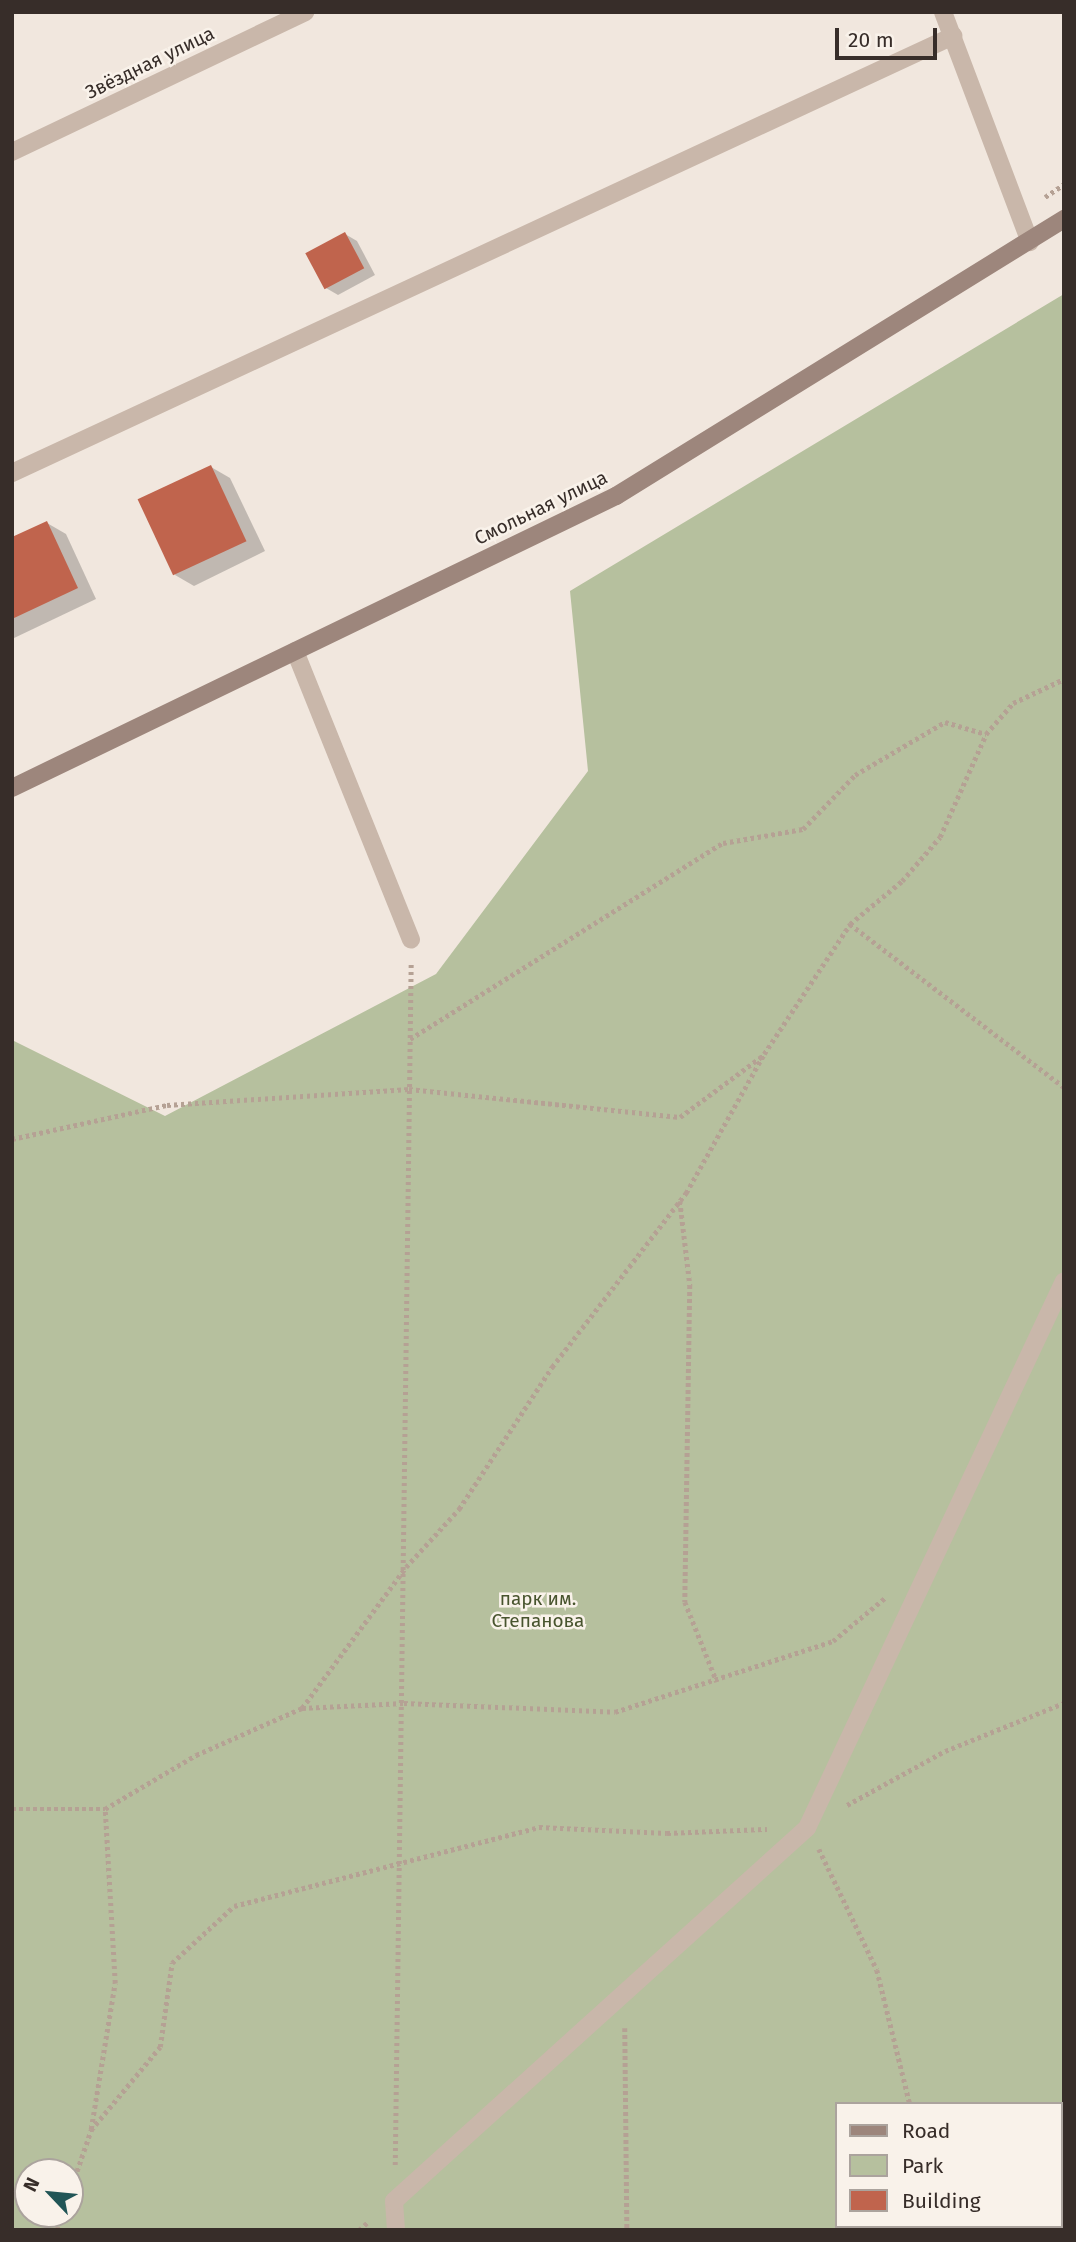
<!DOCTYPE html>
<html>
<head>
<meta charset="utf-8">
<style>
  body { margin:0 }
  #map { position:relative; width:1076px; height:2242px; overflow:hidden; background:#f1e7de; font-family:"Fira Sans",sans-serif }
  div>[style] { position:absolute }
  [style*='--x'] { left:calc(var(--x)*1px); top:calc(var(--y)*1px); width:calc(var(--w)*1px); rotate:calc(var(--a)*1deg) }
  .green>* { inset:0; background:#b6c09e }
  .shadow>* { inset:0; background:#0003 }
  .building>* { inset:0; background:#c0644d; transform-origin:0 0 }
  .path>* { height:4.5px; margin-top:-2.25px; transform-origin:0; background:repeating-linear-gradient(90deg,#b5a194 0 3.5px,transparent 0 7px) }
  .service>* { height:18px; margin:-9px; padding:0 9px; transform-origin:9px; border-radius:9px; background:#c9b7aa }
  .pedestrian>* { height:18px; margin:-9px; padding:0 9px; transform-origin:9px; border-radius:9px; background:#c9b7aa }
  .minor>* { height:18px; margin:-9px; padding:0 9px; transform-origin:9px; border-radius:9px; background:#c9b7aa }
  .tertiary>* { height:18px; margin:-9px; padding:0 9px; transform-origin:9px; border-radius:9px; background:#c9b7aa }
  .secondary>* { height:18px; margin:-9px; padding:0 9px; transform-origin:9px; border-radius:9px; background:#9d867c }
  span { translate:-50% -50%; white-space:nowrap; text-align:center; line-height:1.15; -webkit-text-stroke:5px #f9f2ea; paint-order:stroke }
  .street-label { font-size:19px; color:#372d29 }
  .park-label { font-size:19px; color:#48542e }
  .frame { position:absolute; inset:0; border:14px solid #372d29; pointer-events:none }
  .legend { position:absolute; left:835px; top:2102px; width:228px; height:126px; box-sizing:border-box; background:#f9f2ea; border:2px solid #aba39d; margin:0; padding:9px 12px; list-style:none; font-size:21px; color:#372d29 }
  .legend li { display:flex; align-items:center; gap:14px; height:35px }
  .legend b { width:35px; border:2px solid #aba39d }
  .north { position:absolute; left:14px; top:2158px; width:70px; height:70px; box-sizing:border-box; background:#f9f2ea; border:2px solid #aba39d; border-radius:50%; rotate:296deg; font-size:19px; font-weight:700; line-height:28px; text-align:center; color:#372d29 }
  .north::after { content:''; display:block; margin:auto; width:24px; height:32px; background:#215556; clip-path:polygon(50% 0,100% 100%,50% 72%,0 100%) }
  .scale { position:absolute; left:835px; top:28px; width:102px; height:32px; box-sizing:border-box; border:4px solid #372d29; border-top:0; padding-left:9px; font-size:21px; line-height:24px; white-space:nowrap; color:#372d29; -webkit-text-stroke:5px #f9f2ea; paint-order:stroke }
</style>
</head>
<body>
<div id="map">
  <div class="green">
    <i style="clip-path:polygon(evenodd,1064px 294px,1064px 2230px,12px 2230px,12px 1040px,165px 1116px,436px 974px,588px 771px,570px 591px,1064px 294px,836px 2104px,1060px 2104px,1060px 2226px,836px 2226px,836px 2104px,1064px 294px,28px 2172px,70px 2172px,70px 2214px,28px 2214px,28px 2172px)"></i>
  </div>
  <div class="shadow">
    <i style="clip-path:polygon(345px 234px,357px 241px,375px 275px,338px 295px,326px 288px)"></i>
    <i style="clip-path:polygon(211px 467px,230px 478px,265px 551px,194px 586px,175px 575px)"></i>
    <i style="clip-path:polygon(47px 523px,66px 534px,96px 599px,12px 639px,12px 539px)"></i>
  </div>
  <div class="building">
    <i style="left:345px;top:232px;width:41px;height:45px;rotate:62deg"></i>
    <i style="left:211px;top:465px;width:84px;height:81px;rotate:65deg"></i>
    <i style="clip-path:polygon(47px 521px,78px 588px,12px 619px,12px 537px)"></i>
  </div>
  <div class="path">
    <i style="--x:1045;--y:197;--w:23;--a:-34"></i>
    <i style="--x:850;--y:924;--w:269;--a:37.3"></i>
    <i style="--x:410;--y:1039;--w:369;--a:-32.1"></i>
    <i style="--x:723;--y:843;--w:81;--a:-9.9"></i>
    <i style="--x:803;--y:829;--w:75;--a:-46.1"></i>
    <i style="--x:855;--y:775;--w:104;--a:-30.5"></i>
    <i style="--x:945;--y:722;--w:43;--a:16.3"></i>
    <i style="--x:12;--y:1139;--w:159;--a:-12.4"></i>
    <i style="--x:167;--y:1105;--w:243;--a:-3.8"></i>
    <i style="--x:409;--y:1089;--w:272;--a:5.9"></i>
    <i style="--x:680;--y:1117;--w:102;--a:-36.6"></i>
    <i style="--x:680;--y:1201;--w:85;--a:83.2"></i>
    <i style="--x:690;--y:1285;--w:317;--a:90.9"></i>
    <i style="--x:685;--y:1602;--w:86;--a:68.2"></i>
    <i style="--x:302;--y:1708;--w:175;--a:-53.6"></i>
    <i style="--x:406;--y:1567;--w:79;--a:-47.6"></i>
    <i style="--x:459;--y:1509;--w:170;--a:-56.8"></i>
    <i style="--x:552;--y:1367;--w:220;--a:-52.4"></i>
    <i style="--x:686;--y:1193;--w:159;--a:-60.7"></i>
    <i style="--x:764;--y:1054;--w:156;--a:-56.5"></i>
    <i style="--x:850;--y:924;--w:67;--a:-39.6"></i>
    <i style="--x:902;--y:881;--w:58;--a:-49.2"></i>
    <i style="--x:940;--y:837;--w:113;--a:-65.9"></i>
    <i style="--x:986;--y:734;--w:41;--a:-48.9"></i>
    <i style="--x:1013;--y:703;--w:56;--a:-25.2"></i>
    <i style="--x:847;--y:1805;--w:112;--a:-28.9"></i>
    <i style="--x:945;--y:1751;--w:128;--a:-22"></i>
    <i style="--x:12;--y:1809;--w:93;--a:0"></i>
    <i style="--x:105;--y:1809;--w:106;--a:-30.7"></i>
    <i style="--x:196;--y:1755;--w:116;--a:-23.9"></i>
    <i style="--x:302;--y:1708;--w:102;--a:-2.8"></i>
    <i style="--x:404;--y:1703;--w:211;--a:2.4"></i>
    <i style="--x:615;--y:1712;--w:229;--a:-18"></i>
    <i style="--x:833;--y:1641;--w:69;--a:-39.7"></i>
    <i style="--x:819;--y:1849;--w:134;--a:64.4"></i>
    <i style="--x:877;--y:1970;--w:138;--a:76.2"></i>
    <i style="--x:625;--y:2028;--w:202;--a:89.4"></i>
    <i style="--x:91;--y:2129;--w:148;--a:-80.7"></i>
    <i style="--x:115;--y:1983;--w:174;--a:-93.3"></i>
    <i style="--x:395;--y:2165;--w:1202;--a:-89.24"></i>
    <i style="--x:70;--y:2191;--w:65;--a:-71"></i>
    <i style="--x:91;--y:2130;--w:108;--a:-50.3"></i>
    <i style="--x:160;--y:2047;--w:85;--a:-81.9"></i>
    <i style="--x:172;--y:1963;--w:84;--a:-42.6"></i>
    <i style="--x:234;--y:1906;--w:315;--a:-14.5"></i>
    <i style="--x:539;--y:1827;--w:128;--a:2.7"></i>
    <i style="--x:667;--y:1833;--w:100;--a:-2.3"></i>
    <i style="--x:919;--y:2226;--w:4;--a:90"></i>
    <i style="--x:57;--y:2230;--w:17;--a:-73"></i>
    <i style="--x:359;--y:2230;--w:13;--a:-42"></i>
  </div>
  <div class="service">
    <i style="--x:12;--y:473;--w:1038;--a:-24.91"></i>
    <i style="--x:295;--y:651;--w:311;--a:68.1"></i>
  </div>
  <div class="pedestrian">
    <i style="--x:396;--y:2230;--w:29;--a:-94"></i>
    <i style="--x:394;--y:2201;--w:557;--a:-42.09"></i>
    <i style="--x:807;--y:1828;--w:604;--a:-64.83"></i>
  </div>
  <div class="minor">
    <i style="--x:12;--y:152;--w:325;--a:-25.5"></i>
  </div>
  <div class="tertiary">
    <i style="--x:943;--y:12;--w:246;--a:69.3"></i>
  </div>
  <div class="secondary">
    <i style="--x:12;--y:788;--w:671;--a:-25.8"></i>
    <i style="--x:616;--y:496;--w:527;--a:-31.73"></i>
  </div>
  <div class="street-label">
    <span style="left:150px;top:63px;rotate:-26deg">Звёздная улица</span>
    <span style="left:541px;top:508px;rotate:-26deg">Смольная улица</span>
  </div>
  <div class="park-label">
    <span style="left:538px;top:1610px">парк им.<br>Степанова</span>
  </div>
  <div class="frame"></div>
  <ul class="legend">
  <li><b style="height:9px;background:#9d867c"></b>Road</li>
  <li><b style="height:19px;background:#b6c09e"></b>Park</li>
  <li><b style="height:19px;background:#c0644d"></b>Building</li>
  </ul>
  <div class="north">N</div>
  <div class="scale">20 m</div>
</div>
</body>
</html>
